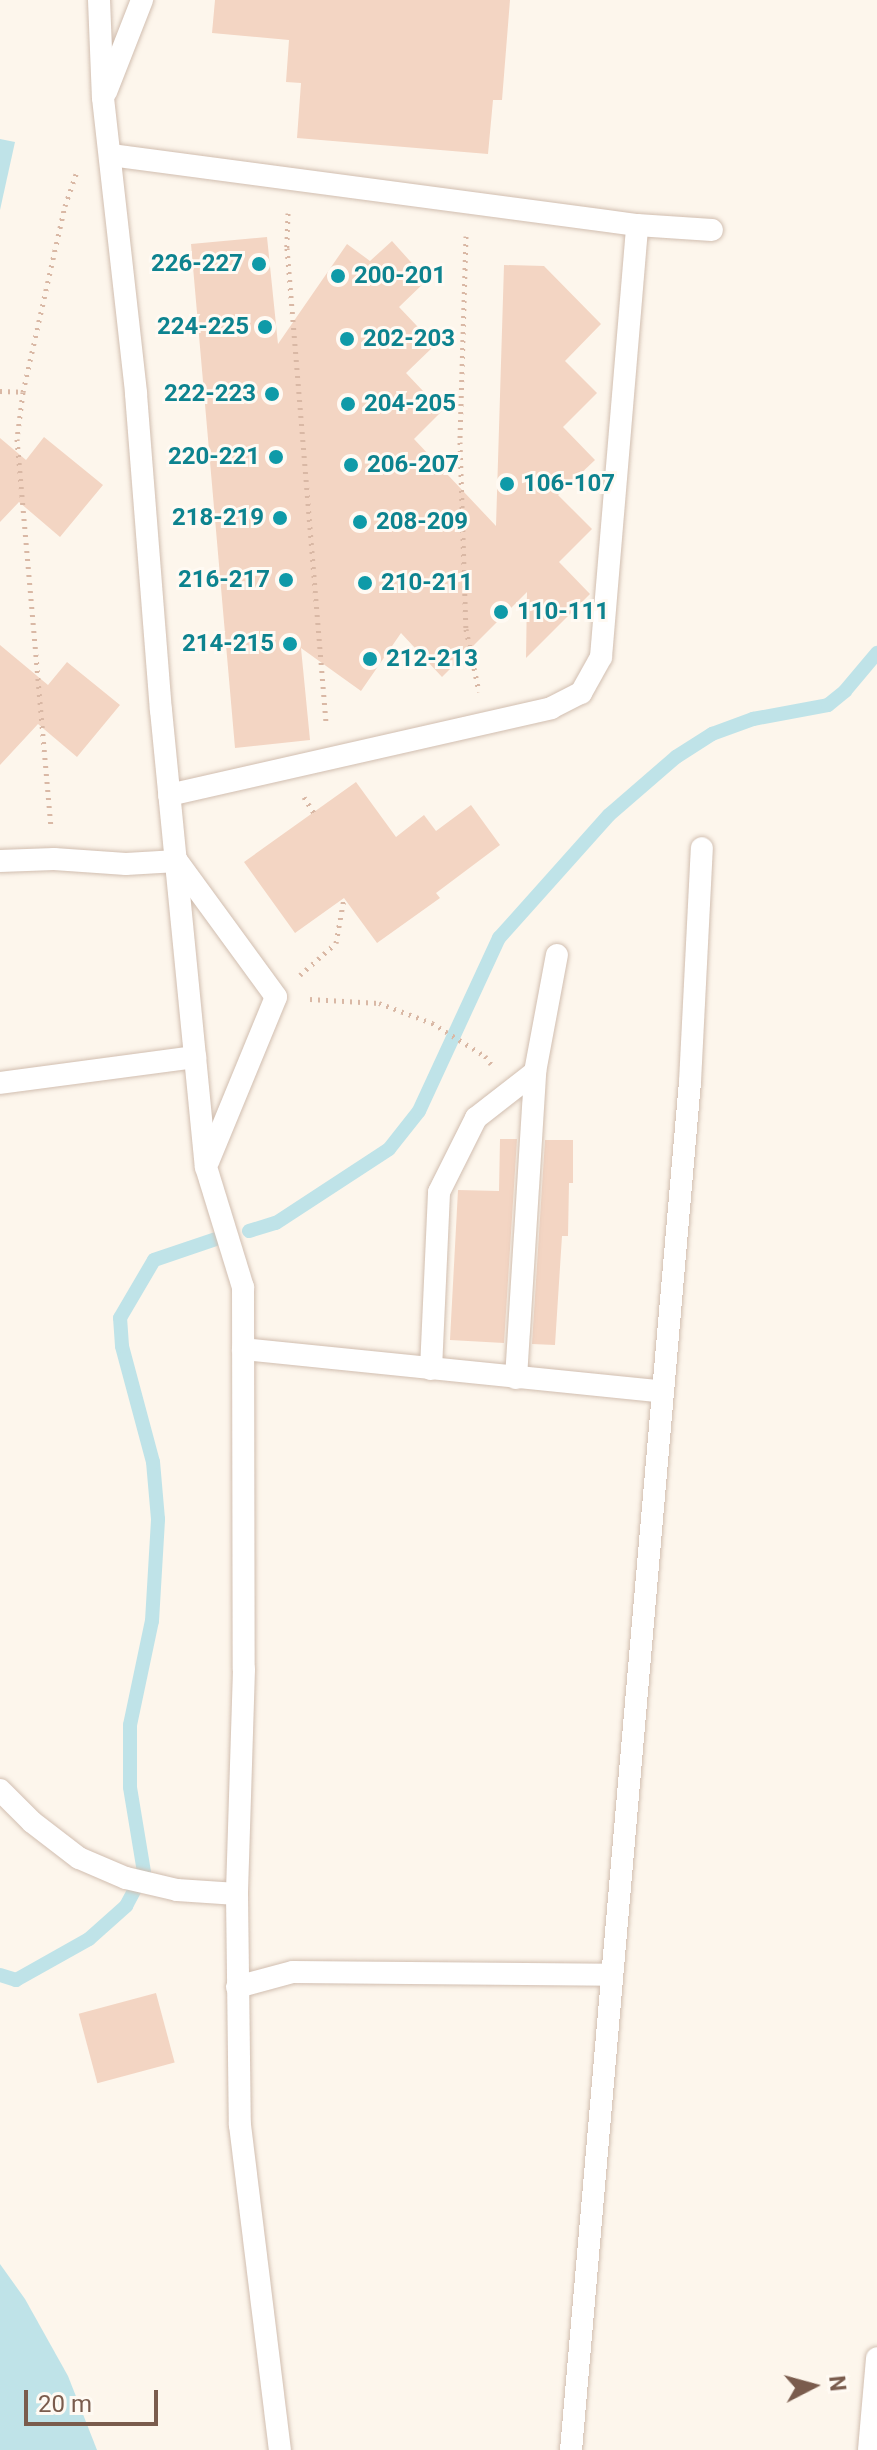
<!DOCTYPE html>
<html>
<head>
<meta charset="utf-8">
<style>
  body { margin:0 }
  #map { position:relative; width:877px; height:2450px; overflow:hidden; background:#fdf6ec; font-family:Roboto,sans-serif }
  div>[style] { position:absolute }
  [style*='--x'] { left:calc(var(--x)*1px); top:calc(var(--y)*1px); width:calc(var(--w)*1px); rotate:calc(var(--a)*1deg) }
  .water>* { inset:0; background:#bfe3e8 }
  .stream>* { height:14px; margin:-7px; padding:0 7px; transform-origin:7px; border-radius:7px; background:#bfe3e8 }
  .building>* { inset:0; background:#f3d5c3; transform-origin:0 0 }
  .path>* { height:5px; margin-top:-2.5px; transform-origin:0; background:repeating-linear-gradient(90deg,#d9b8a5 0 2px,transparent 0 8px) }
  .roads { filter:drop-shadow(0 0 2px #d1beb0) drop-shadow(0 0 2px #d1beb0) }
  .service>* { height:22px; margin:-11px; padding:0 11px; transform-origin:11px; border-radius:11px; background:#fff }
  .dots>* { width:22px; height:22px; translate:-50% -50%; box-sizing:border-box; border:4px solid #fffaf3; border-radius:50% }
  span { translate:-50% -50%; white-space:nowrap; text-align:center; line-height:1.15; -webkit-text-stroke:6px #fffaf3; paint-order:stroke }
  .culture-label { font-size:24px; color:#0d838f; font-weight:700 }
  .right { translate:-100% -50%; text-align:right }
  .left { translate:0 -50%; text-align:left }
  .north { position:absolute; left:773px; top:2346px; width:80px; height:80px; -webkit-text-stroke:6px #fffaf3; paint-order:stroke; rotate:84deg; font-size:22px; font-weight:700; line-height:32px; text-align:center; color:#7a5c4d }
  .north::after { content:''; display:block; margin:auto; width:28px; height:36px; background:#7a5c4d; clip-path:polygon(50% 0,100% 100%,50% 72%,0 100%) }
  .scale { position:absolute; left:24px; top:2390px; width:134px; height:36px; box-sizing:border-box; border:4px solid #7a5c4d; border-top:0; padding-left:10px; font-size:24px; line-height:28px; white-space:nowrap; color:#7a5c4d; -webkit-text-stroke:6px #fffaf3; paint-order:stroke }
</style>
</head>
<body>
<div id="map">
  <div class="water">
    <i style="clip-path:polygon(0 139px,15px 142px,0 210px)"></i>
    <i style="clip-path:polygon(0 2264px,25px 2299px,68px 2376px,97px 2450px,0 2450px)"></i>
  </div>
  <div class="stream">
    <i style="--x:249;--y:1231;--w:28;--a:-17"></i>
    <i style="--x:276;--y:1223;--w:135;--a:-33.2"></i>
    <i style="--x:389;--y:1149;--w:48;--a:-51.7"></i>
    <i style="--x:419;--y:1111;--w:191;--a:-65.2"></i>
    <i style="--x:499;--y:938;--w:165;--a:-48.2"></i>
    <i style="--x:609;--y:815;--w:89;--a:-40.9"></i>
    <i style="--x:676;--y:757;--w:43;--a:-32.6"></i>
    <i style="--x:712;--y:734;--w:44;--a:-20.1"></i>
    <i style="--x:753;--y:719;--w:76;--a:-10.6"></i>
    <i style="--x:828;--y:705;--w:22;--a:-39"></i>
    <i style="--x:845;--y:691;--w:50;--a:-49.9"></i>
    <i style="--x:0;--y:1975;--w:17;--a:17"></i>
    <i style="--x:16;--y:1980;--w:84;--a:-29.3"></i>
    <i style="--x:89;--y:1939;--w:50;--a:-41.7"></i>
    <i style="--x:126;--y:1906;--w:38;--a:-62"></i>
    <i style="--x:144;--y:1872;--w:86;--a:-99.4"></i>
    <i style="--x:130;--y:1787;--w:62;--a:-90"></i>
    <i style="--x:130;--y:1725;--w:106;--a:-78.1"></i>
    <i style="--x:152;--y:1621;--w:102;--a:-86.6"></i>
    <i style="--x:158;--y:1519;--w:57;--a:-95"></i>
    <i style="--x:153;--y:1462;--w:120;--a:-105"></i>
    <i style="--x:122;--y:1346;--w:28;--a:-94"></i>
    <i style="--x:120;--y:1318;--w:67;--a:-59.6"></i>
    <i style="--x:154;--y:1260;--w:65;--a:-18.7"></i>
  </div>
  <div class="building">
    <i style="clip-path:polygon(215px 0,510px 0,502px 100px,493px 100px,488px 154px,297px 138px,301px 83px,286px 82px,289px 40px,212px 33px)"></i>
    <i style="clip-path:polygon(267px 237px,278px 344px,347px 244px,370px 261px,392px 241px,427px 280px,399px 307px,435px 345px,406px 373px,442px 411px,414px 439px,496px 526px,504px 265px,544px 266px,601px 324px,565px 361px,597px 393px,563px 427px,595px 460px,558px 495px,592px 529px,559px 562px,590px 594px,526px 658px,527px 592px,442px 677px,401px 633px,361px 691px,301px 648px,310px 740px,235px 748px,191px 244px)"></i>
    <i style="clip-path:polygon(44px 437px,103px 485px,60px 537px,19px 502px,0 522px,0 438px,26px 460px)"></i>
    <i style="clip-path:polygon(0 645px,48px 685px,67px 662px,120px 705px,77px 757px,38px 724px,0 765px)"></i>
    <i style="clip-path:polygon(356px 782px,396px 837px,424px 815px,436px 831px,471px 805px,500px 845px,436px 893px,440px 898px,377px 943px,344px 898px,295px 933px,244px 862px)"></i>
    <i style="clip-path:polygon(500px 1139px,517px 1139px,504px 1343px,450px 1340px,458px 1190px,499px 1191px)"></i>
    <i style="clip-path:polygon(545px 1140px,573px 1140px,573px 1183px,569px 1183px,568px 1236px,562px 1236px,555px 1345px,532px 1344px)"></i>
    <i style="left:156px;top:1993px;width:72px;height:80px;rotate:75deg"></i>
  </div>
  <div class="path">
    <i style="--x:288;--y:213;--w:35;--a:92"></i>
    <i style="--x:287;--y:248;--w:479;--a:85.3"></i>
    <i style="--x:466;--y:236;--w:206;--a:91.7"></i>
    <i style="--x:460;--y:442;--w:187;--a:88.2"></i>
    <i style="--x:466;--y:629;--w:64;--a:78.3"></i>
    <i style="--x:0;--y:391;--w:23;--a:2"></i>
    <i style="--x:23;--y:392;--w:191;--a:-77.3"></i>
    <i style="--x:65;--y:206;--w:34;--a:-71"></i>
    <i style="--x:23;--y:392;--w:47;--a:97.3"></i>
    <i style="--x:17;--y:439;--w:387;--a:85"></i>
    <i style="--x:304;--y:797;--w:19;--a:58"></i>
    <i style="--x:300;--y:975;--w:48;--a:-41.6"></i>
    <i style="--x:336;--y:943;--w:46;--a:-79.9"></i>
    <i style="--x:310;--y:999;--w:69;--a:3.3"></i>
    <i style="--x:379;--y:1003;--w:57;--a:20.7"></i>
    <i style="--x:432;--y:1023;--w:62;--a:31.9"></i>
    <i style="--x:485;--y:1056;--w:10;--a:53"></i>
  </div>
  <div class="roads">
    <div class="service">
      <i style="--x:99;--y:0;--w:98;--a:87.7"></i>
      <i style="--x:103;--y:98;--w:298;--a:83.6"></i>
      <i style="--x:136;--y:394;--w:317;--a:85.5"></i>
      <i style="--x:161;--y:710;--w:459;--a:84.4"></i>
      <i style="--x:206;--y:1167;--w:126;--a:72.9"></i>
      <i style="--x:243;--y:1287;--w:382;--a:89.9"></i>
      <i style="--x:244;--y:1669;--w:225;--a:91.8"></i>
      <i style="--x:237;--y:1894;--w:231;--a:89.3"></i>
      <i style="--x:240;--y:2125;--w:327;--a:83"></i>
      <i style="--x:106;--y:92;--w:99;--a:-68.6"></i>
      <i style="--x:111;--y:155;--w:531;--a:7.58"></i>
      <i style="--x:637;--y:225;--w:75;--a:3.8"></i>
      <i style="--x:169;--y:795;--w:392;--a:-12.8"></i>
      <i style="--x:551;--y:708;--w:34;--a:-27"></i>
      <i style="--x:581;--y:693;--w:41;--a:-60.9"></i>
      <i style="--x:601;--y:657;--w:433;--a:-85.2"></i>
      <i style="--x:0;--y:861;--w:54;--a:-2.1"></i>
      <i style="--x:54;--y:859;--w:72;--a:4"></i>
      <i style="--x:126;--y:864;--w:51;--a:-3.4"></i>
      <i style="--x:177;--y:861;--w:168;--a:53.9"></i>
      <i style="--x:276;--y:997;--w:178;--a:112.4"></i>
      <i style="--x:0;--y:1083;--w:197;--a:-7.6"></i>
      <i style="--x:243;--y:1349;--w:422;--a:5.8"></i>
      <i style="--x:431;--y:1369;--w:177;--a:-87.4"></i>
      <i style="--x:439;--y:1192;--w:83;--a:-63.4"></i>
      <i style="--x:476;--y:1118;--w:75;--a:-37.9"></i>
      <i style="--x:535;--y:1072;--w:119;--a:-79.4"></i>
      <i style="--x:516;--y:1378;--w:307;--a:-86.4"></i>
      <i style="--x:0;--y:1790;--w:45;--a:45"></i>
      <i style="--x:32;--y:1822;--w:59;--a:37.5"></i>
      <i style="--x:79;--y:1858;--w:51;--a:23.1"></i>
      <i style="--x:126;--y:1878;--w:52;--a:13.2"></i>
      <i style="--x:177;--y:1890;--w:60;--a:3.8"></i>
      <i style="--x:237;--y:1987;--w:58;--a:-15"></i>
      <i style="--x:293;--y:1972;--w:319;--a:0.5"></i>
      <i style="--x:571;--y:2450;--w:1373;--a:-85.03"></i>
      <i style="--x:690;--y:1082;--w:234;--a:-87.1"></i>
      <i style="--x:869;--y:2450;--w:92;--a:-85"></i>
    </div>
  </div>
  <div class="dots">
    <i style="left:259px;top:264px;background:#0f9aa8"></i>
    <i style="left:338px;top:276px;background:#0f9aa8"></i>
    <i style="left:265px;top:327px;background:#0f9aa8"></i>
    <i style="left:347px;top:339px;background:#0f9aa8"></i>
    <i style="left:272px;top:394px;background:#0f9aa8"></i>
    <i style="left:348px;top:404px;background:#0f9aa8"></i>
    <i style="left:276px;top:457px;background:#0f9aa8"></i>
    <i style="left:351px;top:465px;background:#0f9aa8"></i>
    <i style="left:507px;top:484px;background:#0f9aa8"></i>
    <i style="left:280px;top:518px;background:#0f9aa8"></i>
    <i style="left:360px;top:522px;background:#0f9aa8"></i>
    <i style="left:286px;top:580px;background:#0f9aa8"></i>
    <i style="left:365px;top:583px;background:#0f9aa8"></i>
    <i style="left:501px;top:612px;background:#0f9aa8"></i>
    <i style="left:290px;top:644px;background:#0f9aa8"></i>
    <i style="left:370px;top:659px;background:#0f9aa8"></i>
  </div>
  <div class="culture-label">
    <span class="right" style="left:243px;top:264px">226-227</span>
    <span class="left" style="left:354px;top:276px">200-201</span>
    <span class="right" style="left:249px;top:327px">224-225</span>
    <span class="left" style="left:363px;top:339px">202-203</span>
    <span class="right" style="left:256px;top:394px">222-223</span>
    <span class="left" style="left:364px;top:404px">204-205</span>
    <span class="right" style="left:260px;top:457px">220-221</span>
    <span class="left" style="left:367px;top:465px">206-207</span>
    <span class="left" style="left:523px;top:484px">106-107</span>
    <span class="right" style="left:264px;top:518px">218-219</span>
    <span class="left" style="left:376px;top:522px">208-209</span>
    <span class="right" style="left:270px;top:580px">216-217</span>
    <span class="left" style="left:381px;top:583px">210-211</span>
    <span class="left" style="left:517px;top:612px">110-111</span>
    <span class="right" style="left:274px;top:644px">214-215</span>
    <span class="left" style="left:386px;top:659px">212-213</span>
  </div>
  <div class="north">N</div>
  <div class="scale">20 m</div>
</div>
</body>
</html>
